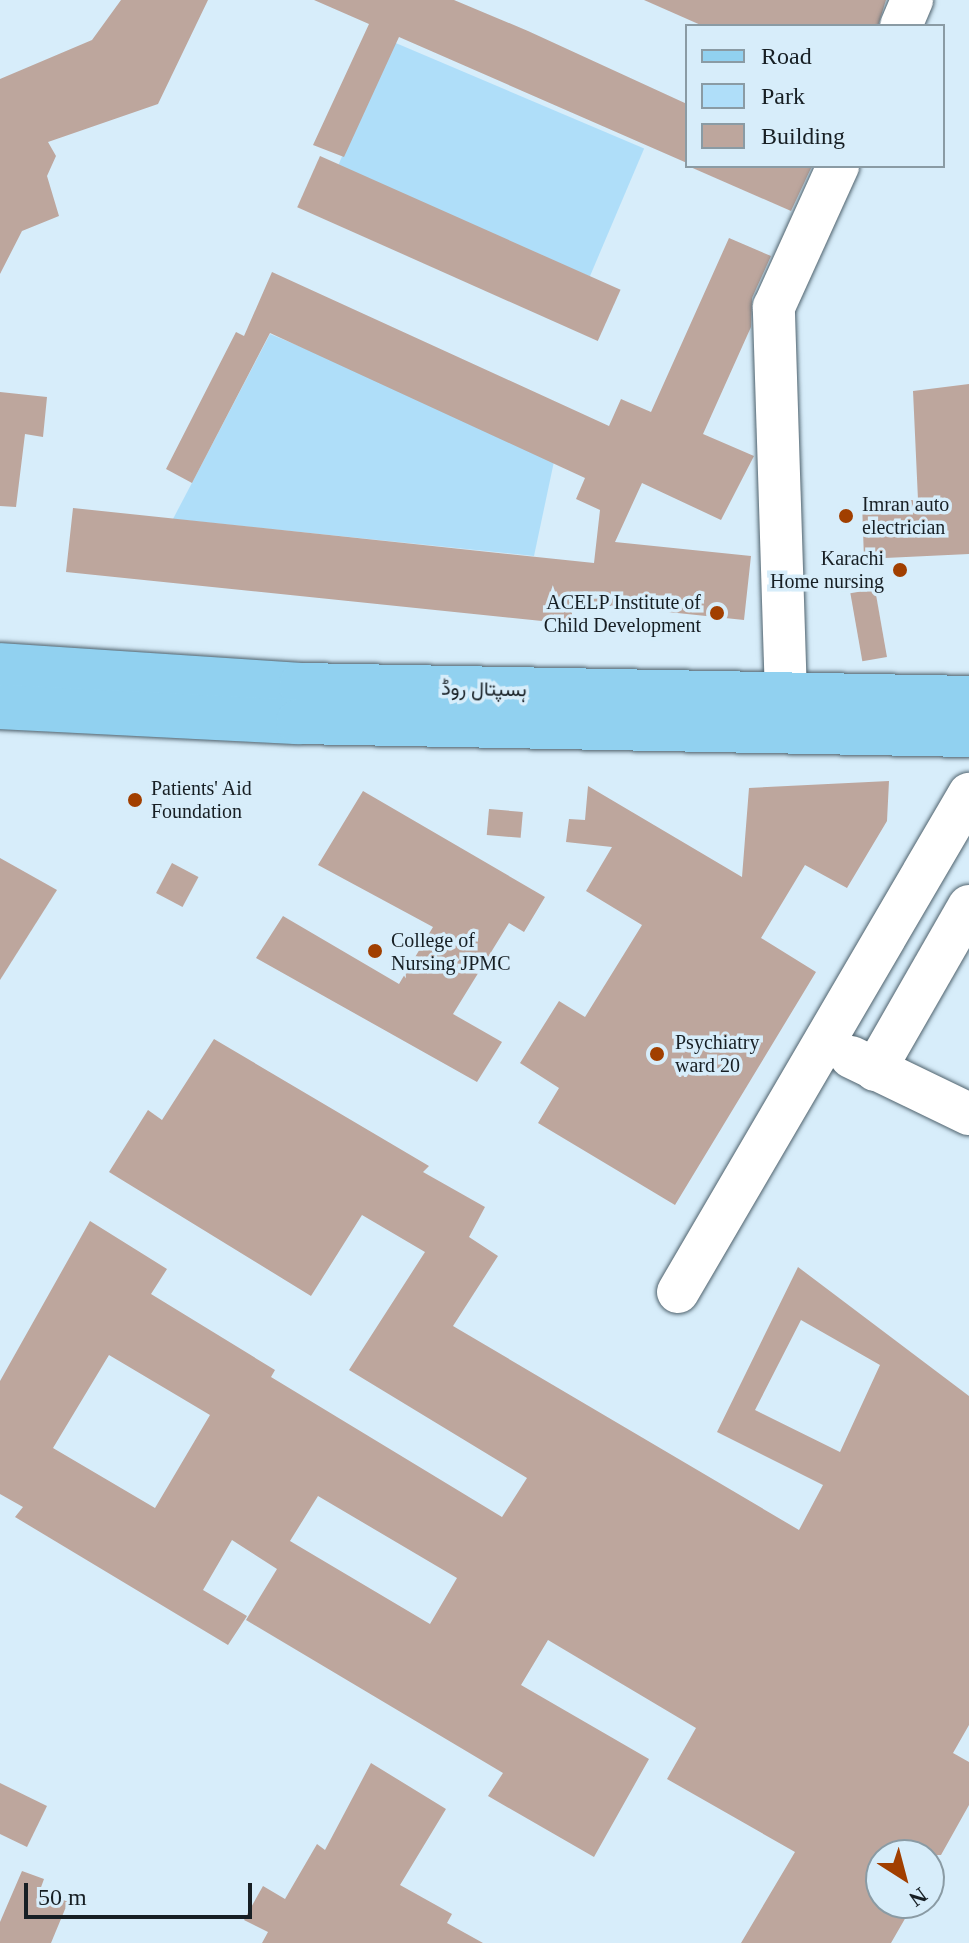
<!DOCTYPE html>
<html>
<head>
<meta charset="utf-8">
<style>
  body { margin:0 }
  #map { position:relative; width:969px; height:1943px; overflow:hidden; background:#d7edfa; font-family:"Times New Roman",Vazirmatn,serif }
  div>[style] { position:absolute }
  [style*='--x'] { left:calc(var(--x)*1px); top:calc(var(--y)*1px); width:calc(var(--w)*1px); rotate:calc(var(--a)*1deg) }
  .green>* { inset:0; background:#afdef9; transform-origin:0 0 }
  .building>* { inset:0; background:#bda69d; transform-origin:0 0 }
  .roads { filter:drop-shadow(0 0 2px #4f626d) drop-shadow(0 0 2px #4f626d) }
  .minor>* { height:42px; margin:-21px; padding:0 21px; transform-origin:21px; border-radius:21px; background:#fff }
  .major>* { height:44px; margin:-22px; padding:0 22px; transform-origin:22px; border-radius:22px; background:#91d1f0 }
  .dots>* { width:22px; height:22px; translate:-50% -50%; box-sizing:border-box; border:4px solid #d7edfa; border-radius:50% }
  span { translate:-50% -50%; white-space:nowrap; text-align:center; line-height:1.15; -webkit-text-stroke:7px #d7edfa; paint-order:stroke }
  .poi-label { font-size:20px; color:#171f24 }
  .left { translate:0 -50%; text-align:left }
  .right { translate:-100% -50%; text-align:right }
  .street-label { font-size:20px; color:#171f24 }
  .legend { position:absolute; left:685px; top:24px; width:260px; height:144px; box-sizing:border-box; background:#d7edfa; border:2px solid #8a9ba4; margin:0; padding:10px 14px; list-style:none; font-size:24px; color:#171f24 }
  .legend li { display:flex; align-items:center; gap:16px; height:40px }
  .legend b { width:40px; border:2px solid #8a9ba4 }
  .north { position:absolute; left:865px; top:1839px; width:80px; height:80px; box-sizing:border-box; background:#d7edfa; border:2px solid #8a9ba4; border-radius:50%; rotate:144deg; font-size:22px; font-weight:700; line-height:32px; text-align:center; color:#171f24 }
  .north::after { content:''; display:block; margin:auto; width:28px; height:36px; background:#a13f00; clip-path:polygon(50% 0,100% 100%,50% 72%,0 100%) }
  .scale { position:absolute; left:24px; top:1883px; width:228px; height:36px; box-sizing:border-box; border:4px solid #171f24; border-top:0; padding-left:10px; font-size:24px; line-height:28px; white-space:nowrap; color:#171f24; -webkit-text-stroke:6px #d7edfa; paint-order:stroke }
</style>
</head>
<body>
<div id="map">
  <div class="green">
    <i style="left:391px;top:41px;width:275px;height:139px;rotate:23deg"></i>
    <i style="clip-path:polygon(270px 334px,556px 452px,534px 556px,173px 519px)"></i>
  </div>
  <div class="building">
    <i style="clip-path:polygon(121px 0,208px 0,158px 104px,48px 142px,56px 156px,47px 176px,59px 216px,22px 231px,0 274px,0 79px,92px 40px)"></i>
    <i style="clip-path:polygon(314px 0,454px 0,528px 31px,687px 104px,687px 163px,399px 37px,344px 157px,313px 145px,369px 24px)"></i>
    <i style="clip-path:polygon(644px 0,886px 0,878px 26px,703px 26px)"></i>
    <i style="left:320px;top:156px;width:329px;height:56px;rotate:24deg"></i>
    <i style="clip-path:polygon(688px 166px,812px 166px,791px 211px)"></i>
    <i style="clip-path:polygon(729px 238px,771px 256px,752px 298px,751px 327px,703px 434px,754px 456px,721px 520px,642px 483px,615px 542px,751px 556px,744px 620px,573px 602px,571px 624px,66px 572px,73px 508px,594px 563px,600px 510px,576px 499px,585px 478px,270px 333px,192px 483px,166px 469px,236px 332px,244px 336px,272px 272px,609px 426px,621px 399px,651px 412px)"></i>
    <i style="clip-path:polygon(969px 384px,969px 554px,864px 559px,862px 502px,918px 500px,913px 391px)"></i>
    <i style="clip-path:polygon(0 392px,47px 397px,43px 437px,25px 434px,16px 507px,0 506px)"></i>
    <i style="left:875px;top:589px;width:69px;height:25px;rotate:80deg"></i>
    <i style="clip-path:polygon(889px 781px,887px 821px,847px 888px,805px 865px,761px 938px,816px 972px,675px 1205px,538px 1123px,559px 1088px,520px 1063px,559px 1001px,585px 1017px,642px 925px,586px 891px,612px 847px,566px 842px,569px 819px,585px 820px,588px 786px,742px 877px,749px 788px)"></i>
    <i style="clip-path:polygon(363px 791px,545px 897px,524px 932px,509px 923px,453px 1014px,502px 1042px,477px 1082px,256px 958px,283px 916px,399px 984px,433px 927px,318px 865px)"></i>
    <i style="left:489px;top:809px;width:34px;height:26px;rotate:5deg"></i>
    <i style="clip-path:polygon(0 858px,57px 890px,0 980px)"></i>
    <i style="left:172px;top:863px;width:30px;height:34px;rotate:28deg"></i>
    <i style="clip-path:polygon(evenodd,214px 1039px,429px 1166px,423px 1172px,485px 1207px,469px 1237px,498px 1256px,453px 1326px,799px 1530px,823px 1485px,717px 1432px,798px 1267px,969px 1396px,969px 1725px,953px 1753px,969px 1762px,969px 1805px,941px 1855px,881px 1855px,881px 1903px,914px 1903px,891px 1943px,741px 1943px,795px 1852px,667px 1779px,696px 1728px,548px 1640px,521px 1685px,649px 1759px,594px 1857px,488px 1796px,503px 1773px,246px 1620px,277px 1569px,232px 1540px,203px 1590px,247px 1616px,228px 1645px,15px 1517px,23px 1507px,0 1494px,0 1381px,90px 1221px,167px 1269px,151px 1294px,275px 1370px,271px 1377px,502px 1517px,527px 1478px,349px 1370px,425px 1252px,362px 1215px,311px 1296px,109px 1172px,148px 1110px,162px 1120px,214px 1039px,801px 1320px,880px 1365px,840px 1452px,755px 1410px,801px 1320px,214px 1039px,109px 1355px,210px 1415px,155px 1508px,53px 1448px,109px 1355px,214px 1039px,318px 1496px,457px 1578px,430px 1624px,290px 1541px,318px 1496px)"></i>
    <i style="clip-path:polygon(371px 1763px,446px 1809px,400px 1885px,452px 1914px,447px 1923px,483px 1943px,262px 1943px,268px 1932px,244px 1920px,263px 1886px,285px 1899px,317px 1844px,325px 1850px)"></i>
    <i style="clip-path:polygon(0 1783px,47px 1806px,27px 1847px,0 1834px)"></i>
    <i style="clip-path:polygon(22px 1871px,44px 1879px,40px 1890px,68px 1902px,51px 1943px,0 1943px,0 1922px)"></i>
  </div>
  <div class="roads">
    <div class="minor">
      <i style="--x:901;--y:26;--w:28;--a:-67"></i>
      <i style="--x:786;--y:696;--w:389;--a:-91.8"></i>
      <i style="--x:774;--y:307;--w:155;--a:-65.6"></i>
      <i style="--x:851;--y:1057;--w:131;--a:25.8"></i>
      <i style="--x:875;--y:1070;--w:189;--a:-60.2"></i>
      <i style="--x:678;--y:1292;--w:577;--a:-59.7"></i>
    </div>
    <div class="major">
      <i style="--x:0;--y:665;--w:302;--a:3.8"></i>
      <i style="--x:301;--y:685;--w:668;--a:1.11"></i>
      <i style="--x:0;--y:707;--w:298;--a:2.9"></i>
      <i style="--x:298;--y:722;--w:671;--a:1.11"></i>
    </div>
  </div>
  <div class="dots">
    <i style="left:846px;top:516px;background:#a13f00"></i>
    <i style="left:900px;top:570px;background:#a13f00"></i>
    <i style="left:717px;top:613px;background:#a13f00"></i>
    <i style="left:135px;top:800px;background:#a13f00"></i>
    <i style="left:375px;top:951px;background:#a13f00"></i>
    <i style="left:657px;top:1054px;background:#a13f00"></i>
  </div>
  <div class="poi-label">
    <span class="left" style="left:862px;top:516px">Imran auto<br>electrician</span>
    <span class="right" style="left:884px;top:570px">Karachi<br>Home nursing</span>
    <span class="right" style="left:701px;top:614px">ACELP Institute of<br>Child Development</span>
    <span class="left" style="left:151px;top:800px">Patients' Aid<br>Foundation</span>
    <span class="left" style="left:391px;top:952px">College of<br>Nursing JPMC</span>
    <span class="left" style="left:675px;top:1054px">Psychiatry<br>ward 20</span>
  </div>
  <div class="street-label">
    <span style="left:484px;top:689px;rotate:1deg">ہسپتال روڈ</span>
  </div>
  <ul class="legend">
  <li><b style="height:10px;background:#91d1f0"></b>Road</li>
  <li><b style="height:22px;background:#afdef9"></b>Park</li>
  <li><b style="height:22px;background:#bda69d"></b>Building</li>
  </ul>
  <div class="north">N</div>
  <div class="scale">50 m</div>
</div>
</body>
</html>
